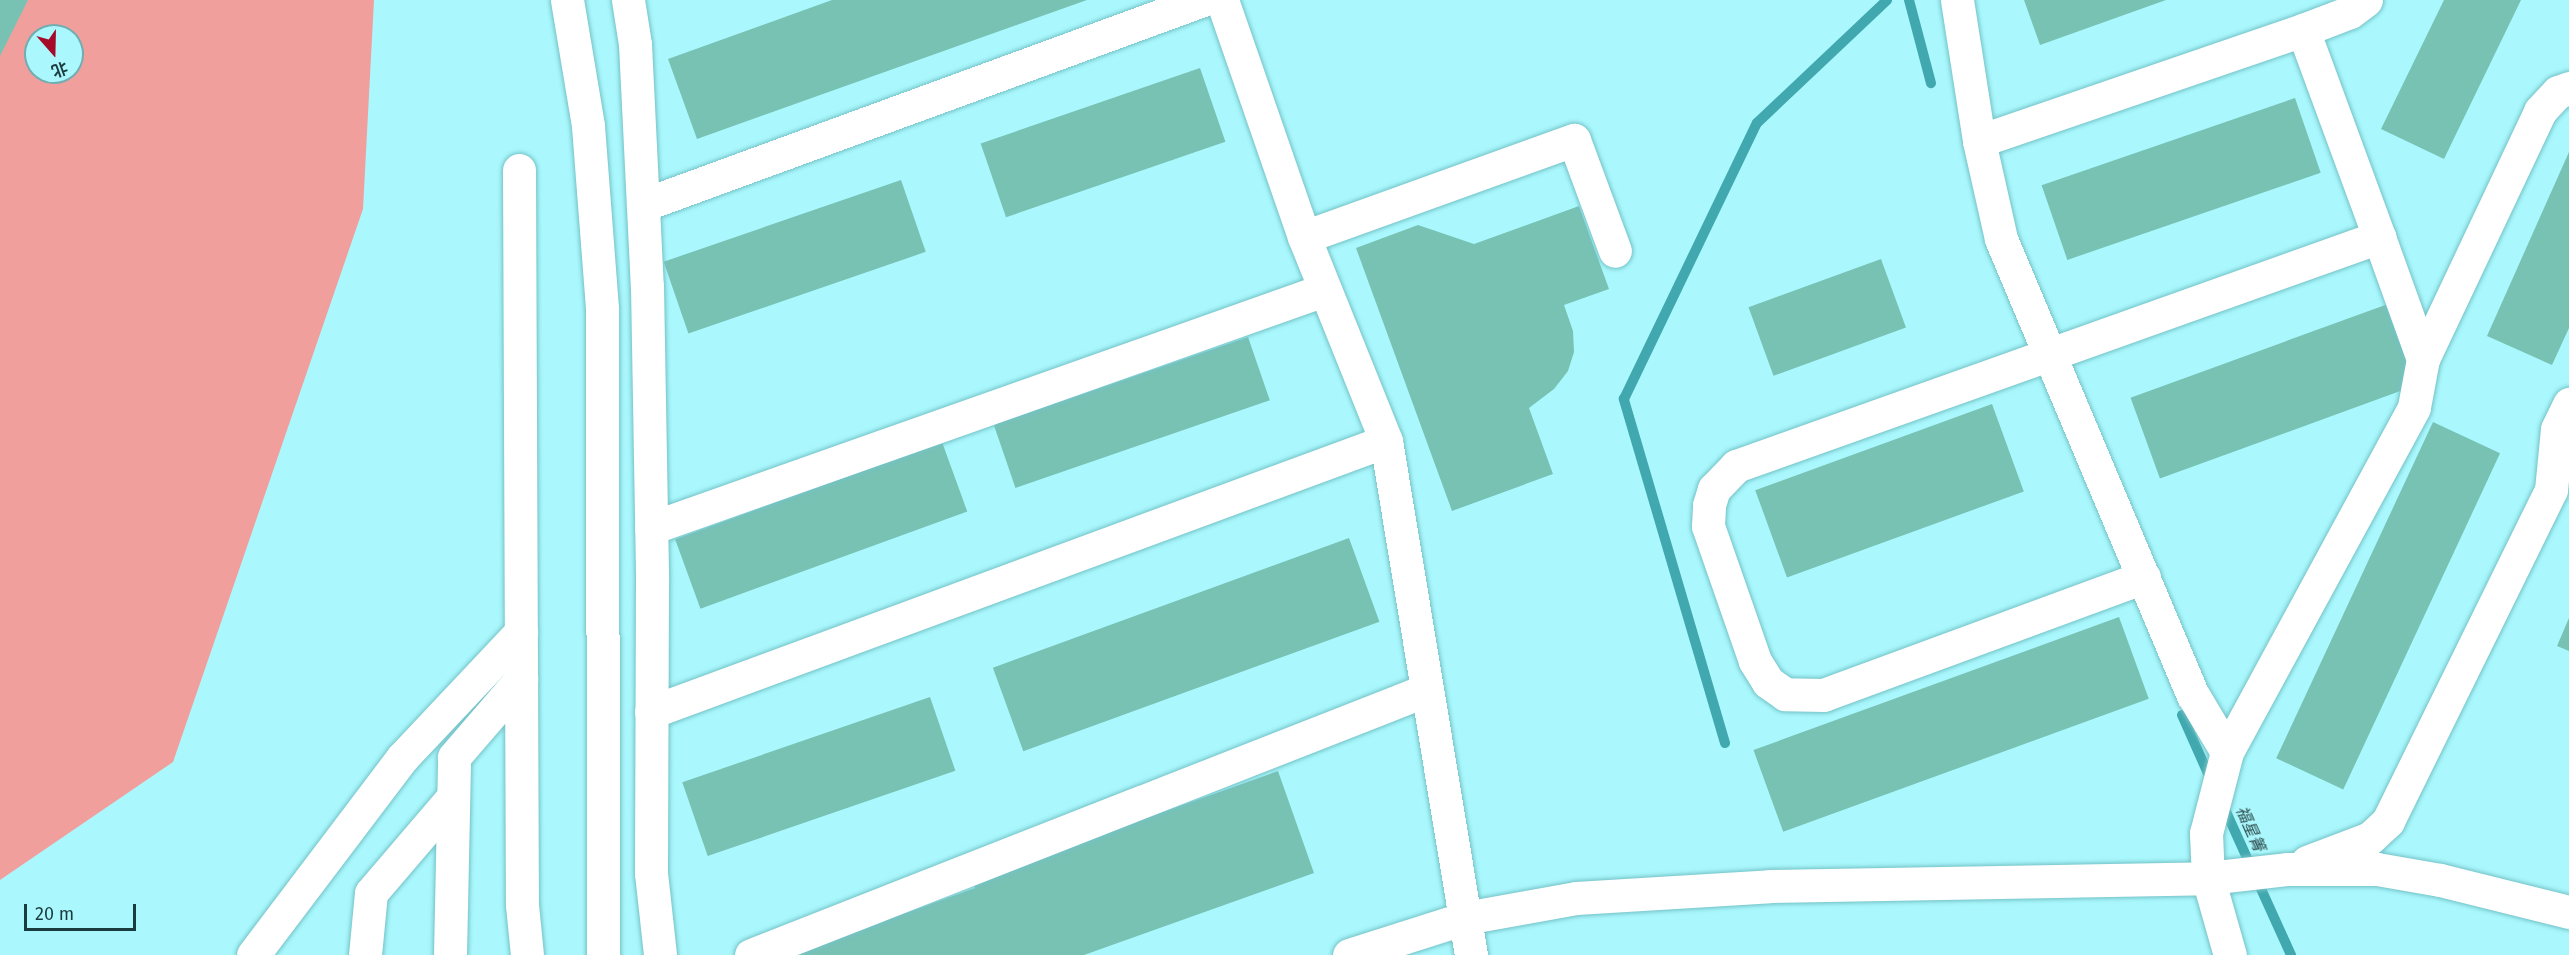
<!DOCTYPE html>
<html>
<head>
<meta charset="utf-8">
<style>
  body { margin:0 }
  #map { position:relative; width:2569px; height:955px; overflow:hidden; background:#aaf8fd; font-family:"Fira Sans","Noto Sans SC",sans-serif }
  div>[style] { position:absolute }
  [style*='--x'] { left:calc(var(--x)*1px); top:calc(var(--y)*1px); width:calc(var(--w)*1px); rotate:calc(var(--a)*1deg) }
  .green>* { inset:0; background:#f19f9d }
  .stream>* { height:10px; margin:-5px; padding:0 5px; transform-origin:5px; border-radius:5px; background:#40a8ae }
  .building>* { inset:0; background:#78c2b4; transform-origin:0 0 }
  .roads { filter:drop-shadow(0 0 2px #74c2c7) drop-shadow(0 0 2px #74c2c7) }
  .minor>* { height:33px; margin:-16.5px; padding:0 16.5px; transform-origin:16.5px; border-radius:16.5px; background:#fff }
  span { translate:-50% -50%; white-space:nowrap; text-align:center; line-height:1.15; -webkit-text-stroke:4.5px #aaf8fd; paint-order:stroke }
  .water-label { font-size:16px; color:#305052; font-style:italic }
  .north { position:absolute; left:24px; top:24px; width:60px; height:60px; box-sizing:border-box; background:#aaf8fd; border:2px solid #71adb1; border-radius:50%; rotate:160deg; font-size:16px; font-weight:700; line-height:24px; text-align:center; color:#1b3c3e }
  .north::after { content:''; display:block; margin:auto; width:21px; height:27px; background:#a50b28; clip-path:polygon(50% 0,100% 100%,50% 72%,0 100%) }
  .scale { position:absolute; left:24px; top:904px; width:112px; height:27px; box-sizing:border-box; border:3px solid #1b3c3e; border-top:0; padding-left:8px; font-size:18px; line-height:21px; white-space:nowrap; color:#1b3c3e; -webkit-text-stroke:4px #aaf8fd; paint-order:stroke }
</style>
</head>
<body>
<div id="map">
  <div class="green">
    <i style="clip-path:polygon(evenodd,0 0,374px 0,363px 209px,173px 762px,0 880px,0 0,36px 36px,72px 36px,72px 72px,36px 72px,36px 36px)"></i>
  </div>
  <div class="stream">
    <i style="--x:1909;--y:0;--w:86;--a:75.2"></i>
    <i style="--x:2182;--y:715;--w:71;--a:66"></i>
    <i style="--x:1725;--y:743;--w:359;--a:-106.4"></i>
    <i style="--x:1624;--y:399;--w:306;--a:-64.3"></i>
    <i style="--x:1757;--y:123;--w:179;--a:-43.4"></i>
    <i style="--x:2223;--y:805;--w:165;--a:65.6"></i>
  </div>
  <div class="building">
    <i style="clip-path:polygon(0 0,28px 0,0 56px)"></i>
    <i style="clip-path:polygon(832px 0,1087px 0,697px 139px,668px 59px)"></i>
    <i style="clip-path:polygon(2024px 0,2166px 0,2040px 45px)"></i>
    <i style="clip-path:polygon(2444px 0,2521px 0,2444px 159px,2381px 129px)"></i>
    <i style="left:1200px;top:68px;width:78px;height:232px;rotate:71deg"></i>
    <i style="left:2295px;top:98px;width:79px;height:268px;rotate:71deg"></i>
    <i style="clip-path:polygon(2569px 152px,2569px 328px,2552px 365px,2487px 336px)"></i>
    <i style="left:901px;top:180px;width:76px;height:251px;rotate:71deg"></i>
    <i style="clip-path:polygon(1579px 206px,1609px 289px,1564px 305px,1573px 331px,1574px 352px,1568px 371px,1554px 389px,1529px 408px,1553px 474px,1452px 511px,1356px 248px,1418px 225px,1474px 244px)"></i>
    <i style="left:1881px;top:259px;width:73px;height:141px;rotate:70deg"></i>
    <i style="left:2388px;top:304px;width:86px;height:274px;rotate:70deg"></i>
    <i style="left:1248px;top:337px;width:67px;height:269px;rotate:71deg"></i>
    <i style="left:1992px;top:404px;width:93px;height:252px;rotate:70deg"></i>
    <i style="left:2433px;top:422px;width:74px;height:371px;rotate:25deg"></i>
    <i style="left:942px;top:442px;width:74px;height:284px;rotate:70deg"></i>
    <i style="left:1349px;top:538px;width:89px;height:379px;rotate:70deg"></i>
    <i style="left:2119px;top:617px;width:87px;height:389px;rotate:70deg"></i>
    <i style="clip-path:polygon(2569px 618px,2569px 651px,2557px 646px)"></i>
    <i style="left:930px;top:697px;width:78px;height:262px;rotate:71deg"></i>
    <i style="clip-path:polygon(1278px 771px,1314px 873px,1084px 955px,789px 955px,975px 888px,972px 880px)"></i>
  </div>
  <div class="roads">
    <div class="minor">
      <i style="--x:567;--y:0;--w:128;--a:80.5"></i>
      <i style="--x:588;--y:126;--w:184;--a:85.6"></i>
      <i style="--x:602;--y:309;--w:646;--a:89.91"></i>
      <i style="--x:628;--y:0;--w:45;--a:81"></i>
      <i style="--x:635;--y:44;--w:242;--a:87.2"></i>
      <i style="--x:647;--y:286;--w:295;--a:89"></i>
      <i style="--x:652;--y:581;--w:292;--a:90.2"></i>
      <i style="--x:651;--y:873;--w:82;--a:83.7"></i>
      <i style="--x:1222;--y:0;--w:251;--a:70.9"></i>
      <i style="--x:1304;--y:237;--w:220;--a:68.1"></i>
      <i style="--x:1386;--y:441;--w:521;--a:80.61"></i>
      <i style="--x:1957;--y:0;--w:143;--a:81.1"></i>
      <i style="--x:1979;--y:141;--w:100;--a:77.3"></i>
      <i style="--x:2001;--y:239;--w:495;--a:67.2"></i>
      <i style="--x:2193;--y:695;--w:66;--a:59.2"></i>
      <i style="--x:2227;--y:752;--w:84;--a:104.5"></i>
      <i style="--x:2206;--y:833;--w:45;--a:87.5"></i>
      <i style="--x:2208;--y:878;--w:80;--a:74.1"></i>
      <i style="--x:2303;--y:30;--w:221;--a:69.8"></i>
      <i style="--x:1979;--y:141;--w:342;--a:-18.9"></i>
      <i style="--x:2303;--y:30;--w:50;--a:-21"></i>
      <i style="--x:2350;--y:12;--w:20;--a:-37"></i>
      <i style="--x:519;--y:170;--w:735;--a:89.77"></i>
      <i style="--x:522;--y:905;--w:50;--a:84.3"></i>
      <i style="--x:643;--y:205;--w:596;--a:-20.11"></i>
      <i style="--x:1304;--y:237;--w:287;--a:-19.8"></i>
      <i style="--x:1574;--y:140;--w:118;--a:69.7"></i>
      <i style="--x:651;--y:528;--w:714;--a:-19.48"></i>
      <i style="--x:2144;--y:577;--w:341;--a:159.8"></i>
      <i style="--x:1824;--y:695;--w:39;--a:-179"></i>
      <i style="--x:1785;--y:694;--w:21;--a:-145"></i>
      <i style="--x:1768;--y:682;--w:25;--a:-122"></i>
      <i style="--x:1755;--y:661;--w:143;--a:-109.2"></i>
      <i style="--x:1708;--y:526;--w:21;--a:-87"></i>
      <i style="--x:1709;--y:505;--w:17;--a:-73"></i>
      <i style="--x:1714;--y:489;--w:32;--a:-46"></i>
      <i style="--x:1736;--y:466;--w:683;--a:-19.6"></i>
      <i style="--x:2379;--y:237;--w:130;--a:70.2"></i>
      <i style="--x:651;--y:712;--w:783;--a:-20.24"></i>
      <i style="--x:2227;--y:752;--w:392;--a:-61.5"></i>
      <i style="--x:2414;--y:407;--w:49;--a:-79.4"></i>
      <i style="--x:2423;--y:359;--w:274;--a:-64.7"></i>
      <i style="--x:2540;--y:111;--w:26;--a:-47"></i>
      <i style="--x:2558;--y:92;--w:12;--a:-20"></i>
      <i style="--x:2307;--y:862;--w:67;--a:-20.9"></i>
      <i style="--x:2370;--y:838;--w:25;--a:-43"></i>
      <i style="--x:2388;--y:821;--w:369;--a:-63.8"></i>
      <i style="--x:2551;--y:490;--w:61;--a:-84.4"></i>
      <i style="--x:2557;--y:429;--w:28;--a:-64"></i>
      <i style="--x:253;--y:955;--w:248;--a:-52.9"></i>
      <i style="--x:403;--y:757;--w:172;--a:-46.7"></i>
      <i style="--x:365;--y:955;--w:62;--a:-84.5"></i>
      <i style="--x:371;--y:893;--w:126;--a:-49.5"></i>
      <i style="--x:450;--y:955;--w:198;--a:-88.8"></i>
      <i style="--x:454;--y:757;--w:103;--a:-49.3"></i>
      <i style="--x:751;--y:955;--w:723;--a:-21.42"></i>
      <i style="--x:1349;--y:955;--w:122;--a:-17.7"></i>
      <i style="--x:1465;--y:918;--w:113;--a:-10.2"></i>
      <i style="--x:1576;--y:898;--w:194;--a:-3.5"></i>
      <i style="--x:1770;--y:886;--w:438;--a:-1"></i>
      <i style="--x:2208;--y:878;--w:81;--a:-6.4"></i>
      <i style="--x:2288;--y:869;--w:89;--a:0"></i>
      <i style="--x:2377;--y:869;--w:64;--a:9.9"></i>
      <i style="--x:2440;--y:880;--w:133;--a:13.9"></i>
    </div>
  </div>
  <div class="water-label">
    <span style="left:2250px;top:829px;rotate:66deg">福星箐</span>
  </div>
  <div class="north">北</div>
  <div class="scale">20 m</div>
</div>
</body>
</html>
